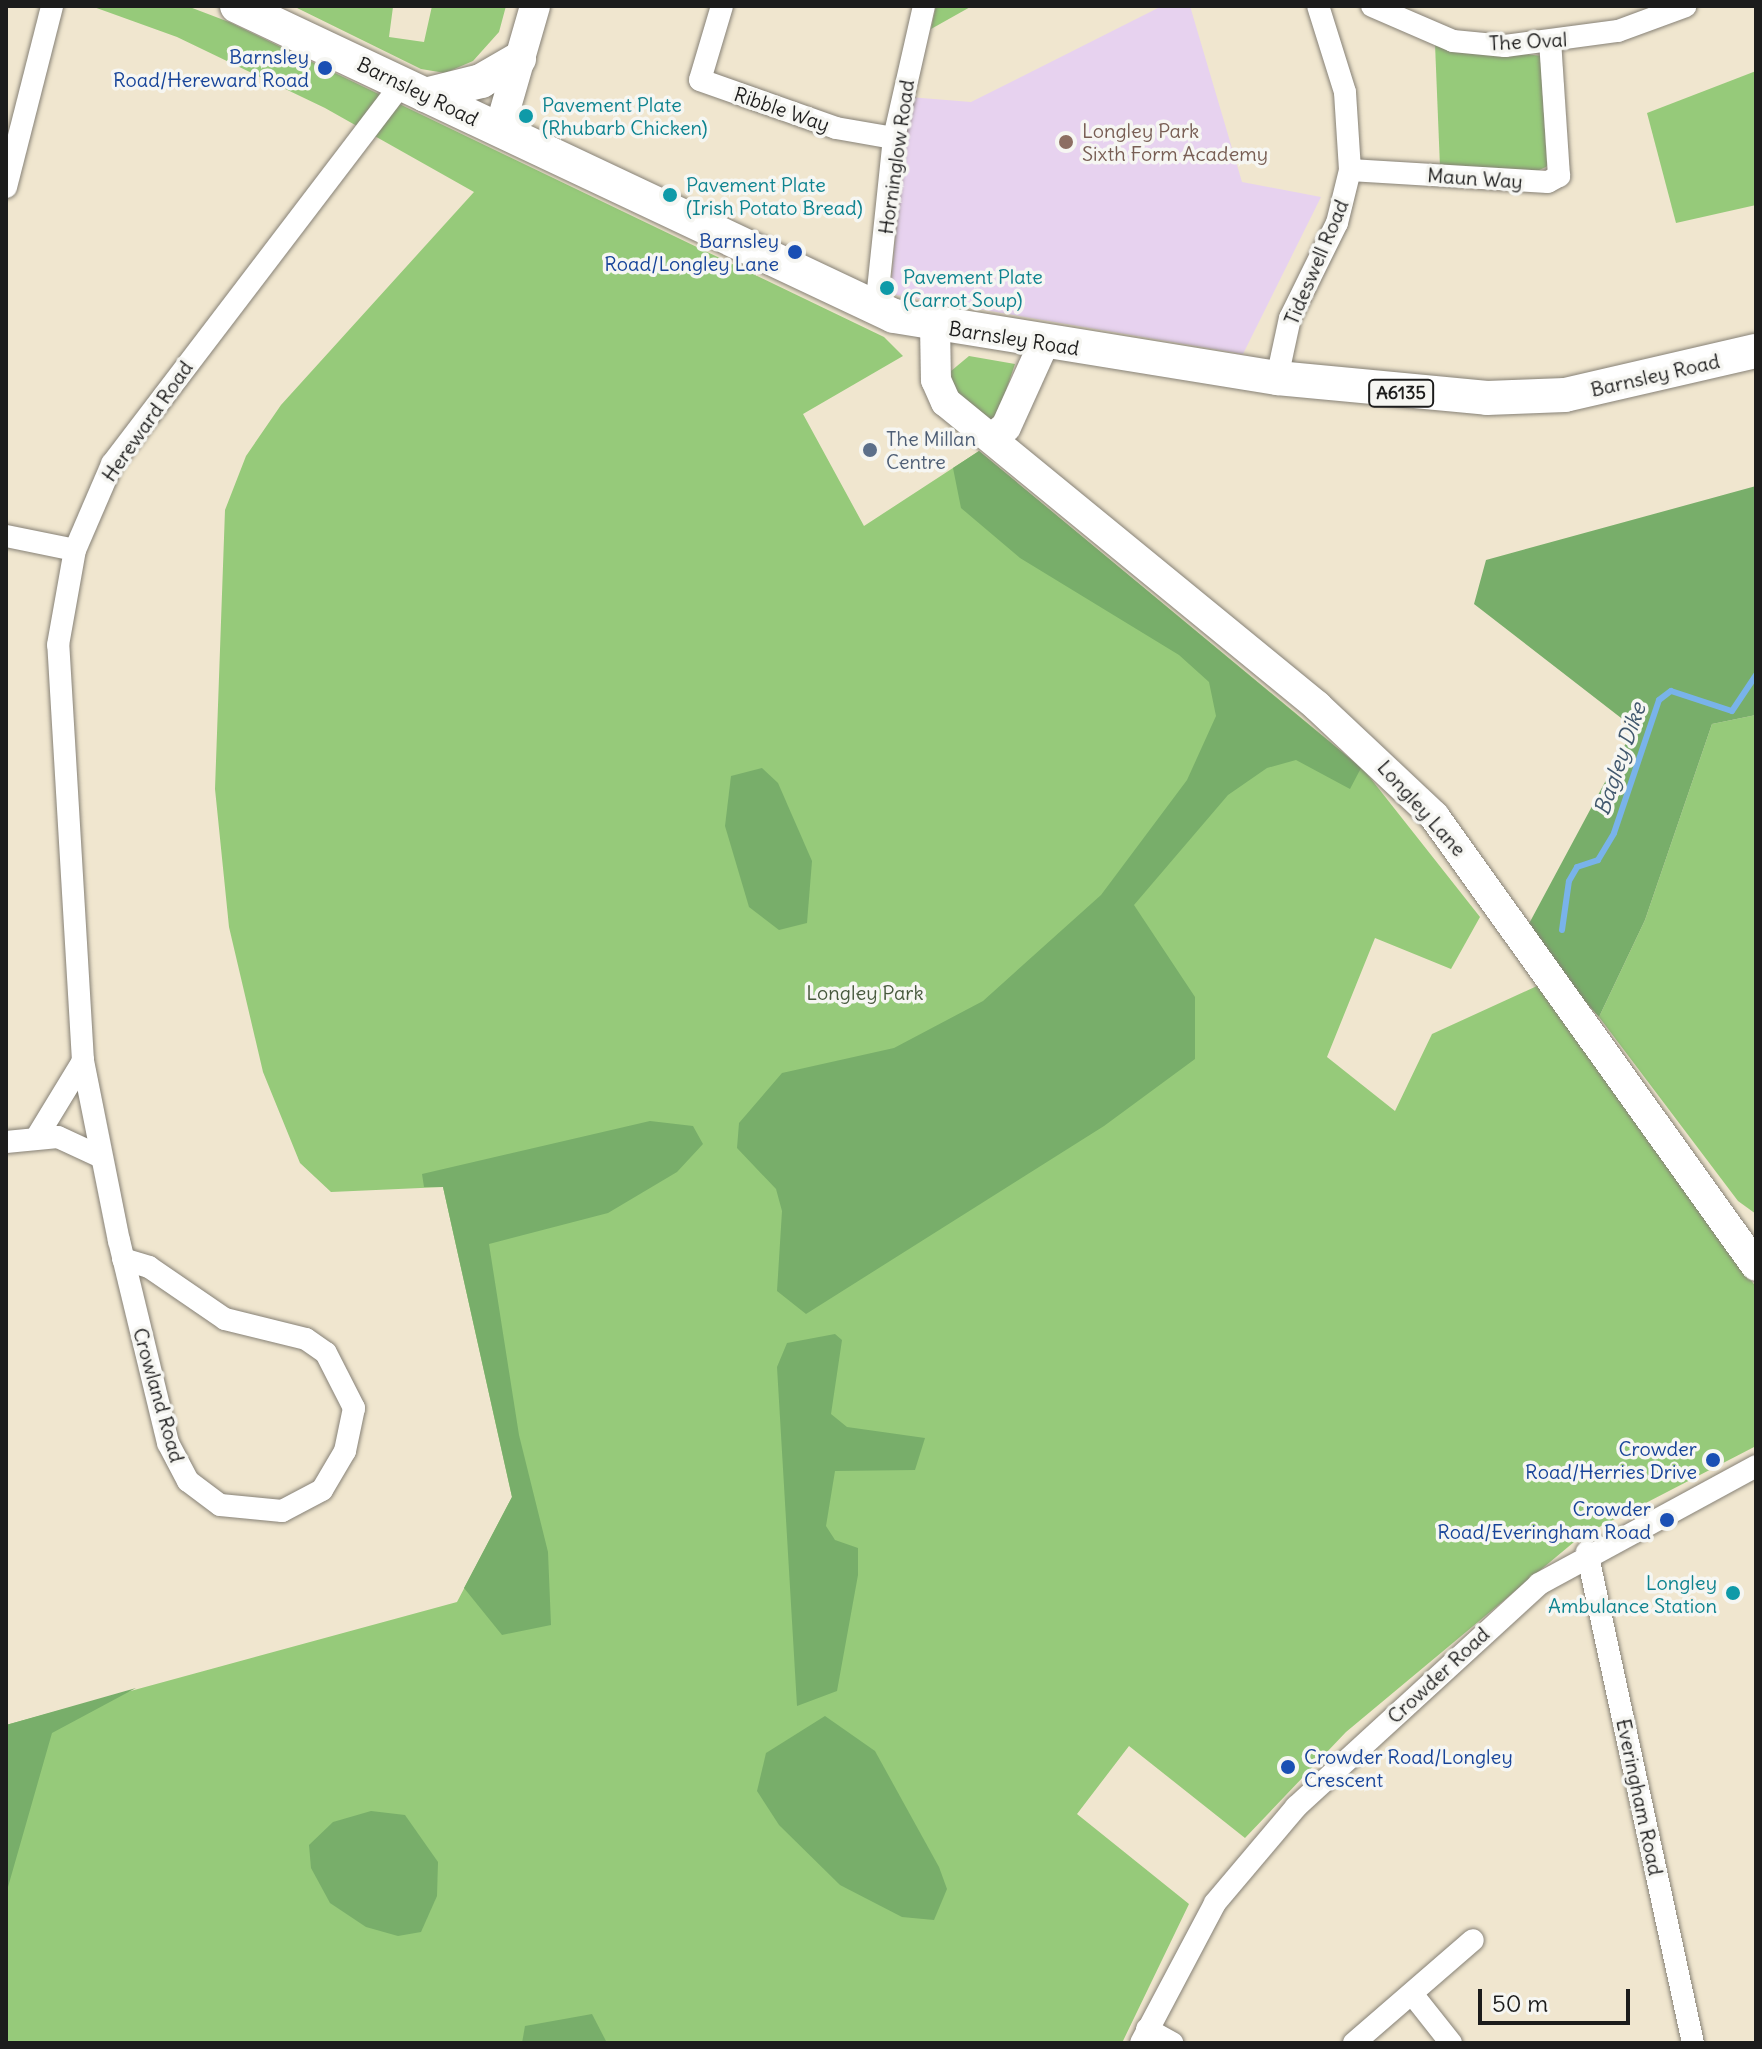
<!DOCTYPE html>
<html>
<head>
<meta charset="utf-8">
<style>
  body { margin:0 }
  #map { position:relative; width:1762px; height:2049px; overflow:hidden; background:#f0e6cf; font-family:Delius,sans-serif }
  div>[style] { position:absolute }
  [style*='--x'] { left:calc(var(--x)*1px); top:calc(var(--y)*1px); width:calc(var(--w)*1px); rotate:calc(var(--a)*1deg) }
  .built>* { inset:0; background:#e7d2ef }
  .green>* { inset:0; background:#96ca7a }
  .forest>* { inset:0; background:#78ae6a }
  .stream>* { height:6px; margin:-3px; padding:0 3px; transform-origin:3px; border-radius:3px; background:#79b3ea }
  .roads { filter:drop-shadow(0 0 2px #868176) drop-shadow(0 0 2px #868176) }
  .street>* { height:22px; margin:-11px; padding:0 11px; transform-origin:11px; border-radius:11px; background:#fff }
  .secondary>* { height:30px; margin:-15px; padding:0 15px; transform-origin:15px; border-radius:15px; background:#fff }
  .primary>* { height:34px; margin:-17px; padding:0 17px; transform-origin:17px; border-radius:17px; background:#fff }
  .dots>* { width:22px; height:22px; translate:-50% -50%; box-sizing:border-box; border:4px solid #f6f6f2; border-radius:50% }
  span { translate:-50% -50%; white-space:nowrap; text-align:center; line-height:1.15; -webkit-text-stroke:7px #f6f6f2; paint-order:stroke }
  .shield-label span { padding:2px 6px; background:#f6f6f2; border:2px solid; border-radius:6px; -webkit-text-stroke-width:0 }
  .shield-label { font-size:18px; color:#1c1c1c; font-weight:700 }
  .street-label { font-size:20px; color:#1c1c1c }
  .transit-label { font-size:20px; color:#164399 }
  .right { translate:-100% -50%; text-align:right }
  .left { translate:0 -50%; text-align:left }
  .culture-label { font-size:20px; color:#0d838f }
  .education-label { font-size:20px; color:#785e54 }
  .service-label { font-size:20px; color:#4e5e75 }
  .park-label { font-size:20px; color:#47593d }
  .water-label { font-size:22px; color:#41586e; font-style:italic }
  .frame { position:absolute; inset:0; border:8px solid #1c1c1c; pointer-events:none }
  .scale { position:absolute; left:1478px; top:1989px; width:152px; height:36px; box-sizing:border-box; border:4px solid #1c1c1c; border-top:0; padding-left:10px; font-size:24px; line-height:28px; white-space:nowrap; color:#1c1c1c; -webkit-text-stroke:6px #f6f6f2; paint-order:stroke }
</style>
</head>
<body>
<div id="map">
  <div class="built">
    <i style="clip-path:polygon(1162px 6px,1190px 6px,1242px 182px,1321px 197px,1243px 354px,890px 294px,909px 97px,971px 102px)"></i>
  </div>
  <div class="green">
    <i style="clip-path:polygon(91px 6px,187px 6px,229px 22px,884px 337px,903px 356px,803px 414px,864px 526px,979px 451px,1364px 770px,1480px 917px,1451px 969px,1375px 938px,1327px 1057px,1395px 1111px,1432px 1034px,1537px 986px,1756px 1287px,1756px 1446px,1580px 1537px,1346px 1732px,1245px 1838px,1129px 1746px,1077px 1814px,1189px 1904px,1122px 2043px,6px 2043px,6px 1725px,457px 1602px,512px 1497px,443px 1187px,331px 1192px,300px 1163px,263px 1072px,229px 927px,215px 789px,225px 510px,246px 456px,281px 405px,474px 192px,325px 108px,177px 37px)"></i>
    <i style="clip-path:polygon(293px 6px,393px 7px,389px 37px,424px 42px,432px 6px,506px 6px,499px 32px,473px 61px,445px 73px,421px 69px)"></i>
    <i style="clip-path:polygon(936px 6px,972px 6px,931px 29px)"></i>
    <i style="clip-path:polygon(1435px 44px,1543px 56px,1554px 158px,1546px 167px,1530px 174px,1440px 167px)"></i>
    <i style="clip-path:polygon(1756px 71px,1756px 205px,1676px 223px,1647px 113px)"></i>
    <i style="clip-path:polygon(969px 356px,1015px 364px,995px 423px,952px 389px,951px 371px)"></i>
    <i style="clip-path:polygon(1756px 715px,1756px 1214px,1738px 1201px,1599px 1017px,1645px 920px,1712px 724px)"></i>
  </div>
  <div class="forest">
    <i style="clip-path:polygon(979px 451px,1361px 768px,1350px 789px,1296px 760px,1267px 768px,1228px 795px,1134px 905px,1195px 997px,1195px 1059px,1104px 1126px,806px 1314px,777px 1291px,782px 1211px,776px 1189px,737px 1148px,739px 1123px,782px 1073px,894px 1048px,983px 1001px,1101px 895px,1187px 780px,1216px 716px,1209px 682px,1179px 655px,1020px 558px,961px 508px,953px 468px)"></i>
    <i style="clip-path:polygon(1756px 486px,1756px 715px,1712px 724px,1645px 920px,1599px 1017px,1524px 933px,1634px 728px,1474px 604px,1486px 560px)"></i>
    <i style="clip-path:polygon(762px 768px,778px 783px,812px 861px,807px 923px,779px 930px,749px 907px,725px 826px,731px 776px)"></i>
    <i style="clip-path:polygon(650px 1121px,693px 1126px,703px 1144px,677px 1172px,608px 1213px,489px 1244px,519px 1435px,548px 1552px,551px 1625px,502px 1635px,464px 1588px,512px 1497px,443px 1187px,424px 1187px,422px 1174px)"></i>
    <i style="clip-path:polygon(835px 1334px,842px 1340px,831px 1414px,847px 1427px,925px 1438px,915px 1470px,835px 1471px,826px 1526px,835px 1540px,858px 1548px,858px 1575px,837px 1691px,797px 1706px,777px 1367px,787px 1343px)"></i>
    <i style="clip-path:polygon(136px 1688px,52px 1733px,6px 1894px,6px 1725px)"></i>
    <i style="clip-path:polygon(825px 1716px,875px 1751px,939px 1867px,947px 1889px,934px 1920px,902px 1917px,840px 1885px,779px 1825px,757px 1791px,766px 1753px)"></i>
    <i style="clip-path:polygon(371px 1811px,405px 1815px,438px 1862px,437px 1896px,421px 1932px,398px 1936px,366px 1927px,330px 1903px,311px 1868px,309px 1845px,333px 1822px)"></i>
    <i style="clip-path:polygon(592px 2014px,607px 2043px,522px 2043px,525px 2026px)"></i>
  </div>
  <div class="stream">
    <i style="--x:1562;--y:930;--w:49;--a:-81.9"></i>
    <i style="--x:1569;--y:881;--w:16;--a:-60"></i>
    <i style="--x:1577;--y:867;--w:22;--a:-18"></i>
    <i style="--x:1598;--y:860;--w:31;--a:-59"></i>
    <i style="--x:1614;--y:833;--w:140;--a:-71.3"></i>
    <i style="--x:1659;--y:700;--w:15;--a:-37"></i>
    <i style="--x:1671;--y:691;--w:64;--a:18.2"></i>
    <i style="--x:1732;--y:711;--w:43;--a:-56.3"></i>
  </div>
  <div class="roads">
    <div class="street">
      <i style="--x:722;--y:6;--w:77;--a:106.6"></i>
      <i style="--x:700;--y:80;--w:144;--a:19.4"></i>
      <i style="--x:836;--y:128;--w:59;--a:9.8"></i>
      <i style="--x:1372;--y:6;--w:88;--a:23.4"></i>
      <i style="--x:1453;--y:41;--w:52;--a:5.5"></i>
      <i style="--x:1505;--y:46;--w:114;--a:-7.6"></i>
      <i style="--x:1618;--y:31;--w:72;--a:-20.2"></i>
      <i style="--x:1350;--y:170;--w:198;--a:3.5"></i>
      <i style="--x:1548;--y:182;--w:13;--a:-29"></i>
      <i style="--x:1559;--y:176;--w:134;--a:-93.8"></i>
      <i style="--x:6;--y:187;--w:187;--a:-75.7"></i>
      <i style="--x:876;--y:309;--w:172;--a:-84"></i>
      <i style="--x:894;--y:138;--w:135;--a:-77.2"></i>
      <i style="--x:1277;--y:378;--w:61;--a:-77.8"></i>
      <i style="--x:1290;--y:318;--w:106;--a:-63.7"></i>
      <i style="--x:1337;--y:223;--w:55;--a:-76.2"></i>
      <i style="--x:1350;--y:170;--w:78;--a:-93.7"></i>
      <i style="--x:1345;--y:92;--w:90;--a:-107.4"></i>
      <i style="--x:6;--y:536;--w:70;--a:11.5"></i>
      <i style="--x:38;--y:1135;--w:87;--a:-58.7"></i>
      <i style="--x:6;--y:1142;--w:52;--a:-5.5"></i>
      <i style="--x:58;--y:1137;--w:47;--a:24.9"></i>
      <i style="--x:123;--y:1259;--w:27;--a:17"></i>
      <i style="--x:149;--y:1267;--w:92;--a:34.4"></i>
      <i style="--x:225;--y:1319;--w:83;--a:13.9"></i>
      <i style="--x:306;--y:1339;--w:24;--a:35"></i>
      <i style="--x:326;--y:1353;--w:62;--a:63"></i>
      <i style="--x:354;--y:1408;--w:44;--a:101.8"></i>
      <i style="--x:345;--y:1451;--w:45;--a:120.5"></i>
      <i style="--x:322;--y:1490;--w:45;--a:152.3"></i>
      <i style="--x:282;--y:1511;--w:62;--a:-174.5"></i>
      <i style="--x:220;--y:1505;--w:40;--a:-143"></i>
      <i style="--x:188;--y:1481;--w:43;--a:-117.8"></i>
      <i style="--x:168;--y:1443;--w:208;--a:-103.6"></i>
      <i style="--x:119;--y:1241;--w:184;--a:-101.3"></i>
      <i style="--x:83;--y:1061;--w:417;--a:-93.4"></i>
      <i style="--x:58;--y:645;--w:97;--a:-79.9"></i>
      <i style="--x:75;--y:550;--w:94;--a:-66.7"></i>
      <i style="--x:112;--y:464;--w:477;--a:-52.7"></i>
      <i style="--x:1587;--y:1552;--w:502;--a:77.82"></i>
      <i style="--x:1413;--y:1995;--w:61;--a:51.6"></i>
      <i style="--x:1147;--y:2029;--w:29;--a:29"></i>
      <i style="--x:1141;--y:2043;--w:158;--a:-62.1"></i>
      <i style="--x:1215;--y:1903;--w:126;--a:-49.8"></i>
      <i style="--x:1296;--y:1807;--w:330;--a:-42.5"></i>
      <i style="--x:1539;--y:1584;--w:247;--a:-28.5"></i>
      <i style="--x:1354;--y:2043;--w:157;--a:-40.9"></i>
    </div>
    <div class="secondary">
      <i style="--x:499;--y:131;--w:130;--a:-73.9"></i>
      <i style="--x:935;--y:325;--w:55;--a:89"></i>
      <i style="--x:936;--y:380;--w:24;--a:66"></i>
      <i style="--x:946;--y:402;--w:480;--a:39.3"></i>
      <i style="--x:1317;--y:706;--w:161;--a:43.2"></i>
      <i style="--x:1434;--y:816;--w:553;--a:54.41"></i>
      <i style="--x:993;--y:437;--w:16;--a:-38"></i>
      <i style="--x:1006;--y:427;--w:92;--a:-65.7"></i>
    </div>
    <div class="primary">
      <i style="--x:237;--y:6;--w:726;--a:25.26"></i>
      <i style="--x:894;--y:316;--w:388;--a:9.2"></i>
      <i style="--x:1277;--y:378;--w:211;--a:5.4"></i>
      <i style="--x:1487;--y:398;--w:78;--a:-2.2"></i>
      <i style="--x:1565;--y:395;--w:196;--a:-13"></i>
      <i style="--x:425;--y:95;--w:58;--a:-14"></i>
      <i style="--x:481;--y:81;--w:44;--a:-30.1"></i>
    </div>
  </div>
  <div class="dots">
    <i style="left:325px;top:68px;background:#1a4fb4"></i>
    <i style="left:526px;top:116px;background:#0f9aa8"></i>
    <i style="left:1066px;top:142px;background:#8d6e63"></i>
    <i style="left:670px;top:195px;background:#0f9aa8"></i>
    <i style="left:795px;top:252px;background:#1a4fb4"></i>
    <i style="left:887px;top:288px;background:#0f9aa8"></i>
    <i style="left:870px;top:450px;background:#5c6f8a"></i>
    <i style="left:1713px;top:1460px;background:#1a4fb4"></i>
    <i style="left:1667px;top:1520px;background:#1a4fb4"></i>
    <i style="left:1733px;top:1593px;background:#0f9aa8"></i>
    <i style="left:1288px;top:1767px;background:#1a4fb4"></i>
  </div>
  <div class="shield-label">
    <span style="left:1401px;top:393px">A6135</span>
  </div>
  <div class="street-label">
    <span style="left:1528px;top:41px;rotate:-3deg">The Oval</span>
    <span style="left:418px;top:91px;rotate:26deg">Barnsley Road</span>
    <span style="left:782px;top:109px;rotate:19deg">Ribble Way</span>
    <span style="left:896px;top:157px;rotate:-82deg">Horninglow Road</span>
    <span style="left:1475px;top:178px;rotate:4deg">Maun Way</span>
    <span style="left:1316px;top:262px;rotate:-67deg">Tideswell Road</span>
    <span style="left:1014px;top:338px;rotate:9deg">Barnsley Road</span>
    <span style="left:1655px;top:375px;rotate:-13deg">Barnsley Road</span>
    <span style="left:147px;top:421px;rotate:-55deg">Hereward Road</span>
    <span style="left:1422px;top:808px;rotate:48deg">Longley Lane</span>
    <span style="left:159px;top:1395px;rotate:74deg">Crowland Road</span>
    <span style="left:1438px;top:1675px;rotate:-43deg">Crowder Road</span>
    <span style="left:1640px;top:1797px;rotate:78deg">Everingham Road</span>
  </div>
  <div class="transit-label">
    <span class="right" style="left:309px;top:68px">Barnsley<br>Road/Hereward Road</span>
    <span class="right" style="left:779px;top:252px">Barnsley<br>Road/Longley Lane</span>
    <span class="right" style="left:1697px;top:1460px">Crowder<br>Road/Herries Drive</span>
    <span class="right" style="left:1651px;top:1520px">Crowder<br>Road/Everingham Road</span>
    <span class="left" style="left:1304px;top:1768px">Crowder Road/Longley<br>Crescent</span>
  </div>
  <div class="culture-label">
    <span class="left" style="left:542px;top:116px">Pavement Plate<br>(Rhubarb Chicken)</span>
    <span class="left" style="left:686px;top:196px">Pavement Plate<br>(Irish Potato Bread)</span>
    <span class="left" style="left:903px;top:288px">Pavement Plate<br>(Carrot Soup)</span>
    <span class="right" style="left:1717px;top:1594px">Longley<br>Ambulance Station</span>
  </div>
  <div class="education-label">
    <span class="left" style="left:1082px;top:142px">Longley Park<br>Sixth Form Academy</span>
  </div>
  <div class="service-label">
    <span class="left" style="left:886px;top:450px">The Millan<br>Centre</span>
  </div>
  <div class="park-label">
    <span style="left:865px;top:992px">Longley Park</span>
  </div>
  <div class="water-label">
    <span style="left:1620px;top:759px;rotate:-71deg">Bagley Dike</span>
  </div>
  <div class="frame"></div>
  <div class="scale">50 m</div>
</div>
</body>
</html>
